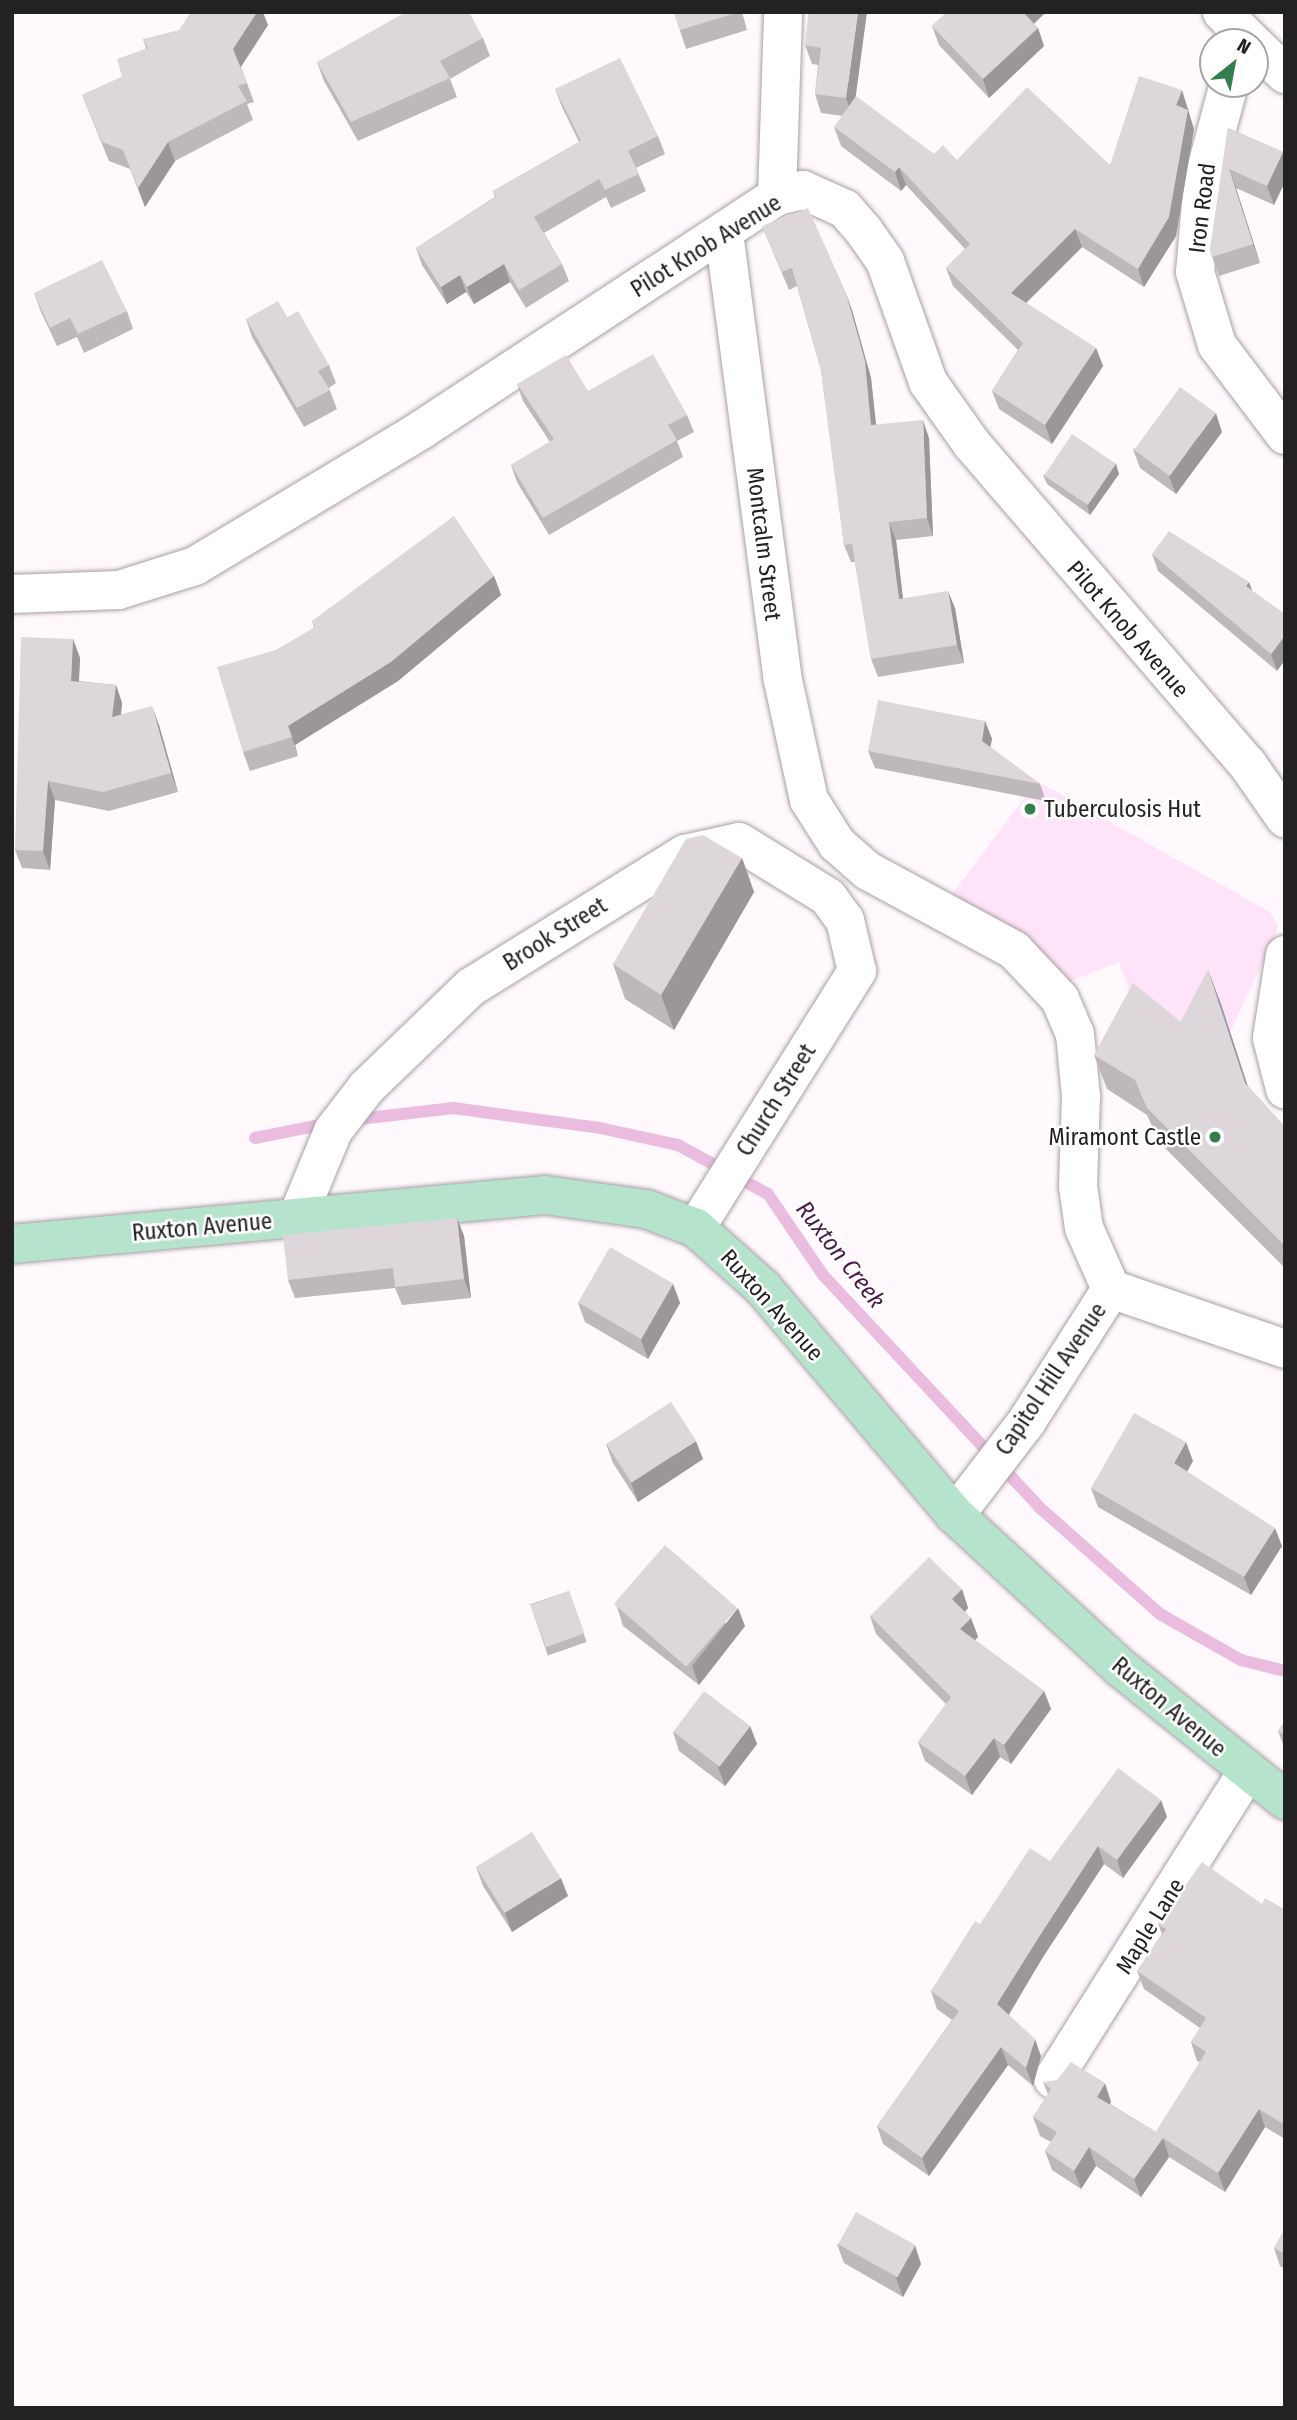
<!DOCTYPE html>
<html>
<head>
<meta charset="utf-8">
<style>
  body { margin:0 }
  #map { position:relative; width:1297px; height:2420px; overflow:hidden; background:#fff9fd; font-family:"Fira Sans Condensed",sans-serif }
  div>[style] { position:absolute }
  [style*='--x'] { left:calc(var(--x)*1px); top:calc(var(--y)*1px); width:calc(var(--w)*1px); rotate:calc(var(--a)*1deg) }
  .green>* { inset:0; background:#ffe3f8 }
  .stream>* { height:12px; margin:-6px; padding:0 6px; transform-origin:6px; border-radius:6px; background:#eabde0 }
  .roads { filter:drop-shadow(0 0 2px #a7a0a5) drop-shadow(0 0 2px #a7a0a5) }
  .street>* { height:38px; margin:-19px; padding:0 19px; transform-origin:19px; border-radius:19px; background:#fff }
  .secondary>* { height:38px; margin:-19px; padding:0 19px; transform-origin:19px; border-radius:19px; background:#b5e3cc }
  .wall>* { inset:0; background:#beb8bc; transform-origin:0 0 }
  .shaded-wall>* { inset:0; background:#9b9699 }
  .building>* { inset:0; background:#ddd6db; transform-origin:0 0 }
  .dots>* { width:19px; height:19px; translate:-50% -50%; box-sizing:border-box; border:4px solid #fff; border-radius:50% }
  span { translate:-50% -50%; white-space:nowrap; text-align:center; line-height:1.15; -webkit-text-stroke:5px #fff; paint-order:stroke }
  .street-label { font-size:23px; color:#242123 }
  .poi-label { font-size:23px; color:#242123 }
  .left { translate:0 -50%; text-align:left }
  .right { translate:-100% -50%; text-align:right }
  .water-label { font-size:24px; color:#4c1844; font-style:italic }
  .frame { position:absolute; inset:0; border:14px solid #242123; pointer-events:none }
  .north { position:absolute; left:1199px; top:28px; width:70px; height:70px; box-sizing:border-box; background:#fff; border:2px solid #a7a6a7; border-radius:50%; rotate:31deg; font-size:19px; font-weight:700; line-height:28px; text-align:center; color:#242123 }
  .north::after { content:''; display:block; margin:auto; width:24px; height:32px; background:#327e4d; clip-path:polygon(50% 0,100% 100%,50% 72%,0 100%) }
</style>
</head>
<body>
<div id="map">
  <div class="green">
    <i style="clip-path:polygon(1037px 781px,1270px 912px,1278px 925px,1275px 937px,1230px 1032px,1141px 1025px,1119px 962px,1068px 982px,1028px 938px,952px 894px)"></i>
  </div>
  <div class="stream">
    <i style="--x:351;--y:1120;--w:103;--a:-6.7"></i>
    <i style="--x:453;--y:1108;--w:148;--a:7.7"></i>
    <i style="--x:600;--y:1128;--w:80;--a:12.3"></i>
    <i style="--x:678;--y:1145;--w:102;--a:28.6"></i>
    <i style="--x:768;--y:1194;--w:98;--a:55.8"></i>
    <i style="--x:823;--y:1275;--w:317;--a:47"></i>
    <i style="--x:1039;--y:1507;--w:162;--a:41.5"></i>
    <i style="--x:1160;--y:1614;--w:93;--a:29.6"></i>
    <i style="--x:1241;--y:1660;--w:45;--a:14"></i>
    <i style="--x:255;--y:1138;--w:76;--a:-11.3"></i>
  </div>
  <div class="roads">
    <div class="street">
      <i style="--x:1222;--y:12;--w:42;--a:45"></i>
      <i style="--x:1255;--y:45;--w:42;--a:44"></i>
      <i style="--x:1229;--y:84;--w:100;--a:105"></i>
      <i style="--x:1203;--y:181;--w:91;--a:95"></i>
      <i style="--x:1195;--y:272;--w:76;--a:73.2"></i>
      <i style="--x:1217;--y:345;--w:113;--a:52.9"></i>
      <i style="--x:777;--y:196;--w:184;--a:-88.1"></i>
      <i style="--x:724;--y:233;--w:447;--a:82.5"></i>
      <i style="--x:782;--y:676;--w:127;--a:77.7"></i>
      <i style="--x:809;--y:800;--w:52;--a:57.5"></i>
      <i style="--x:837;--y:844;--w:41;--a:41.1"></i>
      <i style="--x:868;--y:871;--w:166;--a:28.4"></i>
      <i style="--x:1014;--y:950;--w:67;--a:46.8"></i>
      <i style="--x:1060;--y:999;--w:38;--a:67"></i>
      <i style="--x:1075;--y:1034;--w:62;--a:84.5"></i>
      <i style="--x:1081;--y:1096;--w:90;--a:91.9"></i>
      <i style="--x:1078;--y:1186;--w:42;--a:81.9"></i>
      <i style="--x:1084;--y:1228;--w:67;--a:66.1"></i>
      <i style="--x:12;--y:594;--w:107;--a:-2.1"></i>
      <i style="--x:119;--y:590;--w:80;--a:-17.5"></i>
      <i style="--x:195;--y:566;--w:264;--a:-31"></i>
      <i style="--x:421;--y:430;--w:426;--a:-33.3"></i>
      <i style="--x:777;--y:196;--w:27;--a:-13"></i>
      <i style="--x:803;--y:190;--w:46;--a:24.3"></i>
      <i style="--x:845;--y:209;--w:29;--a:49"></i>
      <i style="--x:864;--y:231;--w:37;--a:55"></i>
      <i style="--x:885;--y:261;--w:128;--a:70.4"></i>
      <i style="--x:928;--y:382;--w:75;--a:54.8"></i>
      <i style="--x:971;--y:443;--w:425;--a:49.3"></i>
      <i style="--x:1248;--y:765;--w:65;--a:55.1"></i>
      <i style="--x:1285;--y:955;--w:84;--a:98.9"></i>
      <i style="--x:1272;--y:1038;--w:53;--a:75.7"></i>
      <i style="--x:297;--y:1218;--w:94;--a:-67.5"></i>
      <i style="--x:333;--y:1131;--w:56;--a:-52.3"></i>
      <i style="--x:367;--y:1087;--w:144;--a:-43.9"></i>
      <i style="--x:471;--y:987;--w:252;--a:-31.9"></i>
      <i style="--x:685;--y:854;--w:55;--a:-12.5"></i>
      <i style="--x:739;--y:842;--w:105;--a:31.7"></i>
      <i style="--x:828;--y:897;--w:29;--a:54"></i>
      <i style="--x:845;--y:920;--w:52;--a:76.8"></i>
      <i style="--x:857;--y:971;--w:303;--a:122.1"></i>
      <i style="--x:955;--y:1515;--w:118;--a:-52.5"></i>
      <i style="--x:1027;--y:1421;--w:156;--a:-57.5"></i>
      <i style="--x:1111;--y:1289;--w:184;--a:19"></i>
      <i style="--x:1053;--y:2079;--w:363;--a:-57.7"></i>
    </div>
    <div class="secondary">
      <i style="--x:12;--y:1244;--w:535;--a:-5.25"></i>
      <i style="--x:545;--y:1195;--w:102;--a:7.9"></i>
      <i style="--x:646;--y:1209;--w:53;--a:20.8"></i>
      <i style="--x:696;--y:1228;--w:90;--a:41.8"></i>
      <i style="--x:763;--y:1288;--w:297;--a:49.8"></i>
      <i style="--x:955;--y:1515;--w:226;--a:42.7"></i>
      <i style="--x:1121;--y:1668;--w:211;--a:38.8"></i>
    </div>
  </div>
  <div class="wall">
    <i style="clip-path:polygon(674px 12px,742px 12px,747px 30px,686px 49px)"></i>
    <i style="clip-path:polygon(809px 12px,855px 98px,934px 154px,957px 160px,1110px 165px,1189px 108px,1188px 111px,1194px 129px,1176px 236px,1144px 287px,1082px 247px,1026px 303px,1096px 348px,1103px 366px,1052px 444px,999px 409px,992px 391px,1018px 350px,953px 286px,946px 268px,965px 249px,906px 185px,901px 191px,841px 146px,834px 127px,843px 116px,821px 113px,815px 94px,818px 65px,812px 64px,805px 45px)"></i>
    <i style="clip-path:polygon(947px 12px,1046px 12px,1034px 24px,1038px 28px,1044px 46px,989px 98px,939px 45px,932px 26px)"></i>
    <i style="clip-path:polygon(268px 25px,241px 67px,254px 102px,247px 104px,253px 120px,175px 161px,145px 207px,130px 169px,109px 161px,82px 95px,122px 77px,146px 48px,143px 39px)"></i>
    <i style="clip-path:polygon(483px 38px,490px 56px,450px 79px,457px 97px,358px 141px,324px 81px,317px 62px)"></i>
    <i style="clip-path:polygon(555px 89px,658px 136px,665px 154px,636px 168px,646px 191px,611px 208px,606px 197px,544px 233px,562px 264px,569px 281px,526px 308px,510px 282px,474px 304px,466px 292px,447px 304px,422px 265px,416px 248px,495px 197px,493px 191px,579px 142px,562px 107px)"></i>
    <i style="clip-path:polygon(1228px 128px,1283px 152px,1274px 205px,1236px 188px,1260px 263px,1219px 276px,1210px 251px)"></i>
    <i style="clip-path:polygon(762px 226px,852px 310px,871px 378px,876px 425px,929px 438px,933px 536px,896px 540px,903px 598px,955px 608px,964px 663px,878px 677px,871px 659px,855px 562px,851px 562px,844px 545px,821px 370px,797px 286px,789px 290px)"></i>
    <i style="clip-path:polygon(34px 293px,127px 311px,133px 329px,84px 353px,77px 337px,57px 346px,41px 312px)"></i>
    <i style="clip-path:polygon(287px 317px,329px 365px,336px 383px,329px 388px,337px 409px,304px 427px,252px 337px,246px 319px)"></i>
    <i style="clip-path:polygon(517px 384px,588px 391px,687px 415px,694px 432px,677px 441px,683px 457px,549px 535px,517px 482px,511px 465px,550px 442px,523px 401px)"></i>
    <i style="clip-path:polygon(1222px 432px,1176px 494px,1140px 468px,1133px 449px)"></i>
    <i style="clip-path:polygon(1116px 464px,1119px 474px,1090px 515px,1047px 484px,1043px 475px)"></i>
    <i style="clip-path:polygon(1152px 554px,1252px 591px,1277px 671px,1158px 571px)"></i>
    <i style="clip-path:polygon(494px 576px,501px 595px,398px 681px,295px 745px,298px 756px,250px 771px,243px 752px,314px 627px,312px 621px)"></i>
    <i style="clip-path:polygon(73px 639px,80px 658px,79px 681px,116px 685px,122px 703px,121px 714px,159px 725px,178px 792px,109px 811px,55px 800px,50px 870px,22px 868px,15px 850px)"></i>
    <i style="clip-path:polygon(985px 721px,992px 739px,990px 747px,1040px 784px,1046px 801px,875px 768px,868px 751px)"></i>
    <i style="clip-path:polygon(742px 858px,754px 892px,674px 1030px,625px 999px,613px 964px)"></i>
    <i style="clip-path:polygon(1208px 970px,1221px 1004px,1247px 1085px,1285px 1127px,1285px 1268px,1159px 1142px,1147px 1115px,1107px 1089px,1094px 1055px,1181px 1022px)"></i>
    <i style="clip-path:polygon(457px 1218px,464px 1236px,471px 1298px,402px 1305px,395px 1288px,295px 1298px,288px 1280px)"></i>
    <i style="clip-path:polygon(673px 1284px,680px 1303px,648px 1359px,585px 1322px,578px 1303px)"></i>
    <i style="clip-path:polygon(606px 1444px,703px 1459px,638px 1502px,613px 1463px)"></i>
    <i style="clip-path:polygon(1193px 1461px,1187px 1472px,1282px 1546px,1251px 1595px,1098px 1507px,1091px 1488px)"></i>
    <i style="clip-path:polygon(962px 1589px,968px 1608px,965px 1612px,971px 1618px,978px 1637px,975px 1640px,1044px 1691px,1051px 1709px,1011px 1764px,1000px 1757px,972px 1795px,925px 1761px,918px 1742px,946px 1704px,876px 1634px,870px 1616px)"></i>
    <i style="left:569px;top:1591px;width:54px;height:41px;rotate:71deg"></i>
    <i style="clip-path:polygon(617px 1607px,745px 1626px,699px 1685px,623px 1626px)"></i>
    <i style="clip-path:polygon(1285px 1721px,1285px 1749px,1278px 1731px)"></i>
    <i style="clip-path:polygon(750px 1726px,757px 1744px,725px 1786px,679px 1751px,673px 1732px)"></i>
    <i style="clip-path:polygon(1167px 1817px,1123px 1878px,1104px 1864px,1043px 1957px,1009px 2015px,1041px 2056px,1033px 2086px,1008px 2065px,929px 2176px,883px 2144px,877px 2126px,952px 2020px,937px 2009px,931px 1991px,980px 1924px,1050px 1861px)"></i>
    <i style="clip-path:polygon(476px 1867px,568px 1896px,512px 1932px,483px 1886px)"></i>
    <i style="clip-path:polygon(1262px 1904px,1284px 1909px,1285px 1908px,1285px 2139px,1265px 2127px,1225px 2192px,1169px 2157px,1141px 2197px,1096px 2166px,1081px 2189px,1052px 2170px,1045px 2151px,1051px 2142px,1040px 2136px,1033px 2117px,1048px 2094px,1043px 2082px,1111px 2102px,1110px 2104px,1156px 2132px,1200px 2062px,1197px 2061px,1191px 2042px,1200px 2028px,1144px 1989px,1137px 1971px,1162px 1934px,1158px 1924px)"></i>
    <i style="clip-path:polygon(1285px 2229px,1285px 2269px,1280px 2266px,1274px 2248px)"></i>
    <i style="clip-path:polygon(837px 2244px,921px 2264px,903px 2297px,844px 2263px)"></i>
  </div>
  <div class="shaded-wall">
    <i style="clip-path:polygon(257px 12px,263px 12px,268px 25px,240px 68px,233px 49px)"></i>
    <i style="clip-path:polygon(858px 12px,867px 12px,853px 117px,846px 98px)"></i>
    <i style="clip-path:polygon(1022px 12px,1046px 12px,1028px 29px)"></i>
    <i style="clip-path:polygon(1038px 28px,1044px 46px,989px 98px,983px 79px)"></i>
    <i style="clip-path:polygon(1182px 90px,1194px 129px,1176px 236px,1144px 287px,1138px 269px,1176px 105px)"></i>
    <i style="clip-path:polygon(168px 142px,175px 161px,145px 207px,138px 188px)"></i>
    <i style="clip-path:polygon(1283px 152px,1285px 157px,1285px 182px,1274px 205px,1267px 186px)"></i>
    <i style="clip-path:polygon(899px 167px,906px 185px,901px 191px,895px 172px)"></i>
    <i style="clip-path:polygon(1229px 169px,1236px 188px,1260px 263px,1253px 244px)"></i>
    <i style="clip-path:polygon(1075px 229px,1082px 247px,1018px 311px,1011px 293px)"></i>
    <i style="clip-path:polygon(504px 264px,510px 282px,474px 304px,467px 287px)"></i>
    <i style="clip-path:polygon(460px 275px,466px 292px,447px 304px,441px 287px)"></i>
    <i style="clip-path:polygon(846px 293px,852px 310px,871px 378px,878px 443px,871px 425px)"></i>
    <i style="clip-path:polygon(1096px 348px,1103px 366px,1052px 444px,1045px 425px)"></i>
    <i style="clip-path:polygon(1216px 413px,1222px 432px,1176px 494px,1169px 476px)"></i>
    <i style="clip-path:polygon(923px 420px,929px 438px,933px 536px,927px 518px)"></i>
    <i style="clip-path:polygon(1116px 464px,1119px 474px,1090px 515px,1087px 505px)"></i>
    <i style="clip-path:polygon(889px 522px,896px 540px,905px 616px,899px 599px)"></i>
    <i style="clip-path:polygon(494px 576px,501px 595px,398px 681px,295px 745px,298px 756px,288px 726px)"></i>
    <i style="clip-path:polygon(1249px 582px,1255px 598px,1246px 586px)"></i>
    <i style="clip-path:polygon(948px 591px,955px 608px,964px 663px,957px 645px)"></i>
    <i style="clip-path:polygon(1285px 635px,1285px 660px,1277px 671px,1271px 654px)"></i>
    <i style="clip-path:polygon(73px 639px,80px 658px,78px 699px,71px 681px)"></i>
    <i style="clip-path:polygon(116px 685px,122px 703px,119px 736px,112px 717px)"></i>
    <i style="clip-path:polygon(152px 706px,159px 725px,178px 792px,171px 773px)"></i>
    <i style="clip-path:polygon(985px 721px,992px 739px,988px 758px,982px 741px)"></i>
    <i style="clip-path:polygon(48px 781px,55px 800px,50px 870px,43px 851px)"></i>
    <i style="clip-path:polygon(742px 858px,754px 892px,674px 1030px,661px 995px)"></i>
    <i style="clip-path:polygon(1208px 970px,1221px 1004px,1258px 1117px,1245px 1083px)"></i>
    <i style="clip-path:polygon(457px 1218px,464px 1236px,471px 1298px,464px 1279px)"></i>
    <i style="clip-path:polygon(673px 1284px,680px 1303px,648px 1359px,641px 1340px)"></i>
    <i style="clip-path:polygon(696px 1441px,703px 1459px,638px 1502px,631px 1483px)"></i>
    <i style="clip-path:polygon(1186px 1442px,1193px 1461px,1181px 1482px,1174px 1463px)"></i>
    <i style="clip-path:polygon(1275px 1528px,1282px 1546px,1251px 1595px,1244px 1577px)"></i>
    <i style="clip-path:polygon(962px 1589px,968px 1608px,959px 1618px,952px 1599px)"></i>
    <i style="clip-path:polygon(738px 1608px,745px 1626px,699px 1685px,692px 1666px)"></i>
    <i style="clip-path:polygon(971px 1618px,978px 1637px,967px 1648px,960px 1629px)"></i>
    <i style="clip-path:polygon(1044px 1691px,1051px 1709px,1011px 1764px,1004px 1745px)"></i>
    <i style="clip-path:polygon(750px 1726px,757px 1744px,725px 1786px,718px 1767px)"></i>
    <i style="clip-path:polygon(994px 1738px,1000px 1757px,972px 1795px,965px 1776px)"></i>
    <i style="clip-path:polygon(1161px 1800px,1167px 1817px,1123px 1878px,1117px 1860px)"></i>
    <i style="clip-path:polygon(1098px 1846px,1104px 1864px,1043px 1957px,1004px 2022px,997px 2004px,1037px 1940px)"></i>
    <i style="clip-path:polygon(561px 1878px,568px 1896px,512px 1932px,505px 1913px)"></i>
    <i style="clip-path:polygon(1035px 2039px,1041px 2056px,1033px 2086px,1026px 2068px)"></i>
    <i style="clip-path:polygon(1001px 2047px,1008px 2065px,929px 2176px,922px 2158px)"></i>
    <i style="clip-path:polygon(1105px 2083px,1111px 2102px,1103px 2115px,1097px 2097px)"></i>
    <i style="clip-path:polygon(1259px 2109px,1265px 2127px,1225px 2192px,1218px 2173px)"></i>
    <i style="clip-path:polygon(1163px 2138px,1169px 2157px,1141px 2197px,1134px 2179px)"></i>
    <i style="clip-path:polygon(1089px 2147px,1096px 2166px,1081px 2189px,1074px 2171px)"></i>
    <i style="clip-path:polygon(915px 2245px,921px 2264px,903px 2297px,896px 2278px)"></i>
  </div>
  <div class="building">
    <i style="clip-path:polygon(191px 12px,257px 12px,233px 49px,247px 83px,238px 86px,247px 101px,168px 142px,138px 188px,123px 150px,102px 142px,82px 95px,122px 77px,117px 59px,148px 48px,143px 39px,179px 30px)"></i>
    <i style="clip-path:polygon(406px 12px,469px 12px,483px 38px,440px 61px,450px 78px,351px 122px,317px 62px)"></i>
    <i style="clip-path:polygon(674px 12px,739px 12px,680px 30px)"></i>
    <i style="clip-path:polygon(809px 12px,858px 12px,846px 98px,815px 94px,821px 48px,805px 45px)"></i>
    <i style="clip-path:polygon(947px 12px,1023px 12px,1038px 28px,983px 79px,932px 26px)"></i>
    <i style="clip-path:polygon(620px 58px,658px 136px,628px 151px,639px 174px,605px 190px,599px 179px,534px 217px,562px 264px,519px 290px,504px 264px,467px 287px,460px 275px,441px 287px,416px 248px,496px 197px,493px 191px,581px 141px,555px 89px)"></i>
    <i style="clip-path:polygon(1139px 76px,1182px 90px,1176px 105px,1188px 110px,1169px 217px,1138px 269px,1075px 229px,1011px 293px,1096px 348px,1045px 425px,992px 391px,1023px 343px,946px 268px,970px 244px,899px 167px,895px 172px,834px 127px,856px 96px,934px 154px,943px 145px,957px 160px,1027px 87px,1110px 165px)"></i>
    <i style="clip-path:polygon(1228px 128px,1283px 152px,1267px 186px,1229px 169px,1253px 244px,1212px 257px,1210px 251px)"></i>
    <i style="clip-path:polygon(808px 208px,846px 293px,865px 361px,871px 425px,923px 420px,927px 518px,889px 522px,899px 599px,948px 591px,957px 645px,871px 659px,852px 544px,844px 545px,821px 370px,792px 268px,782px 272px,762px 226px)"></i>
    <i style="clip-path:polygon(102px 260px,127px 311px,78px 334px,70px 318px,50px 328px,34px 293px)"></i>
    <i style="clip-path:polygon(278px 301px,287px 317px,298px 311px,329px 365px,318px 371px,330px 390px,297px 408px,246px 319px)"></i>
    <i style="clip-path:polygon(653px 354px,687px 415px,668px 425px,677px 440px,543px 518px,511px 465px,554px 439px,517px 384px,566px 355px,588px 391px)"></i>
    <i style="left:1180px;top:387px;width:44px;height:78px;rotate:36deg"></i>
    <i style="left:1072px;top:434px;width:53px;height:50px;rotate:34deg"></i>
    <i style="clip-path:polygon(454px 516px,494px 576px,391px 662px,288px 726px,292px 737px,243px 752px,217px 667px,276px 650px,315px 627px,312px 621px)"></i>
    <i style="clip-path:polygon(1169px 531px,1249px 582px,1246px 586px,1285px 614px,1285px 635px,1271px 654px,1152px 554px)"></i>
    <i style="clip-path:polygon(21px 637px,73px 639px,71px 681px,116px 685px,112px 717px,152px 706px,171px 773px,103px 792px,48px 781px,43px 851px,15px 850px)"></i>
    <i style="clip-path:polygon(878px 700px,985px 721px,982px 741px,1040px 784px,868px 751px)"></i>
    <i style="clip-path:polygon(703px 835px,742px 858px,661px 995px,613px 964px,686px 839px)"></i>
    <i style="clip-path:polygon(1208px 970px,1245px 1083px,1285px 1127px,1285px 1246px,1147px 1108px,1135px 1080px,1094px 1055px,1133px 983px,1181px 1022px)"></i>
    <i style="clip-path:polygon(457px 1218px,464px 1279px,395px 1287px,393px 1268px,288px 1280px,283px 1235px)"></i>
    <i style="left:610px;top:1247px;width:73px;height:64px;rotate:30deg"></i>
    <i style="left:671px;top:1402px;width:46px;height:77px;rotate:57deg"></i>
    <i style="clip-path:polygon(1134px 1413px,1186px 1442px,1174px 1463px,1275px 1528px,1244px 1577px,1091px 1488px)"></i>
    <i style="left:665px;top:1545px;width:96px;height:78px;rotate:41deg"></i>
    <i style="clip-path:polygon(929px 1557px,962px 1589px,952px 1599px,971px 1618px,960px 1629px,1044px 1691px,1004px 1745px,994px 1738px,965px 1776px,918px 1742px,951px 1697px,870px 1616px)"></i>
    <i style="left:569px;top:1591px;width:45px;height:41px;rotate:70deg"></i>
    <i style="left:704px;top:1691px;width:58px;height:51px;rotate:37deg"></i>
    <i style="clip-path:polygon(1285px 1721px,1285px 1735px,1278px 1731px)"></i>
    <i style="clip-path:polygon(1118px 1768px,1161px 1800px,1117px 1860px,1098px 1846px,1037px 1940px,997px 2004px,1035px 2039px,1026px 2068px,1001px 2047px,922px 2158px,877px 2126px,959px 2011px,931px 1991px,975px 1921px,980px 1924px,1030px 1848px,1050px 1861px)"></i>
    <i style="left:532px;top:1832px;width:54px;height:66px;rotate:58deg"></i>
    <i style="clip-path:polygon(1202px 1862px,1262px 1904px,1265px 1898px,1284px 1909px,1285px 1908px,1285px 2125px,1259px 2109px,1218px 2173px,1163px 2138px,1134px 2179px,1089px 2147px,1074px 2171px,1045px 2151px,1057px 2132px,1033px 2117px,1051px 2089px,1043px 2082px,1057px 2080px,1071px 2062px,1105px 2083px,1097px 2097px,1156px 2132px,1206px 2052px,1191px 2042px,1206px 2018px,1137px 1971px,1166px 1929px,1158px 1924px)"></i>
    <i style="left:856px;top:2212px;width:68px;height:37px;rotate:29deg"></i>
    <i style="clip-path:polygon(1285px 2229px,1285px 2254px,1274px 2248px)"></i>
  </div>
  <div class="dots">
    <i style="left:1030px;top:809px;background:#327e4d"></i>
    <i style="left:1215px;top:1137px;background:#327e4d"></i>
  </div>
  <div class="street-label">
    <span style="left:1202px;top:208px;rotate:-83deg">Iron Road</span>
    <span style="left:706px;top:246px;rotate:-32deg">Pilot Knob Avenue</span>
    <span style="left:764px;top:544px;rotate:83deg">Montcalm Street</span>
    <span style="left:1128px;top:629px;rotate:49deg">Pilot Knob Avenue</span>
    <span style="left:555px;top:934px;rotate:-32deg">Brook Street</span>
    <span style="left:776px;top:1100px;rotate:-58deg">Church Street</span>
    <span style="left:202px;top:1227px;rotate:-5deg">Ruxton Avenue</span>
    <span style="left:772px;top:1305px;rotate:48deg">Ruxton Avenue</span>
    <span style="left:1051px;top:1379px;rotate:-56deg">Capitol Hill Avenue</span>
    <span style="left:1169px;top:1707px;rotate:40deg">Ruxton Avenue</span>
    <span style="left:1150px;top:1926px;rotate:-58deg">Maple Lane</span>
  </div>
  <div class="poi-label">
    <span class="left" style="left:1044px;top:809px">Tuberculosis Hut</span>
    <span class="right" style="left:1201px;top:1137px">Miramont Castle</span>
  </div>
  <div class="water-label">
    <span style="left:840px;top:1255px;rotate:52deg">Ruxton Creek</span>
  </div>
  <div class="frame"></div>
  <div class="north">N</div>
</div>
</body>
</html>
